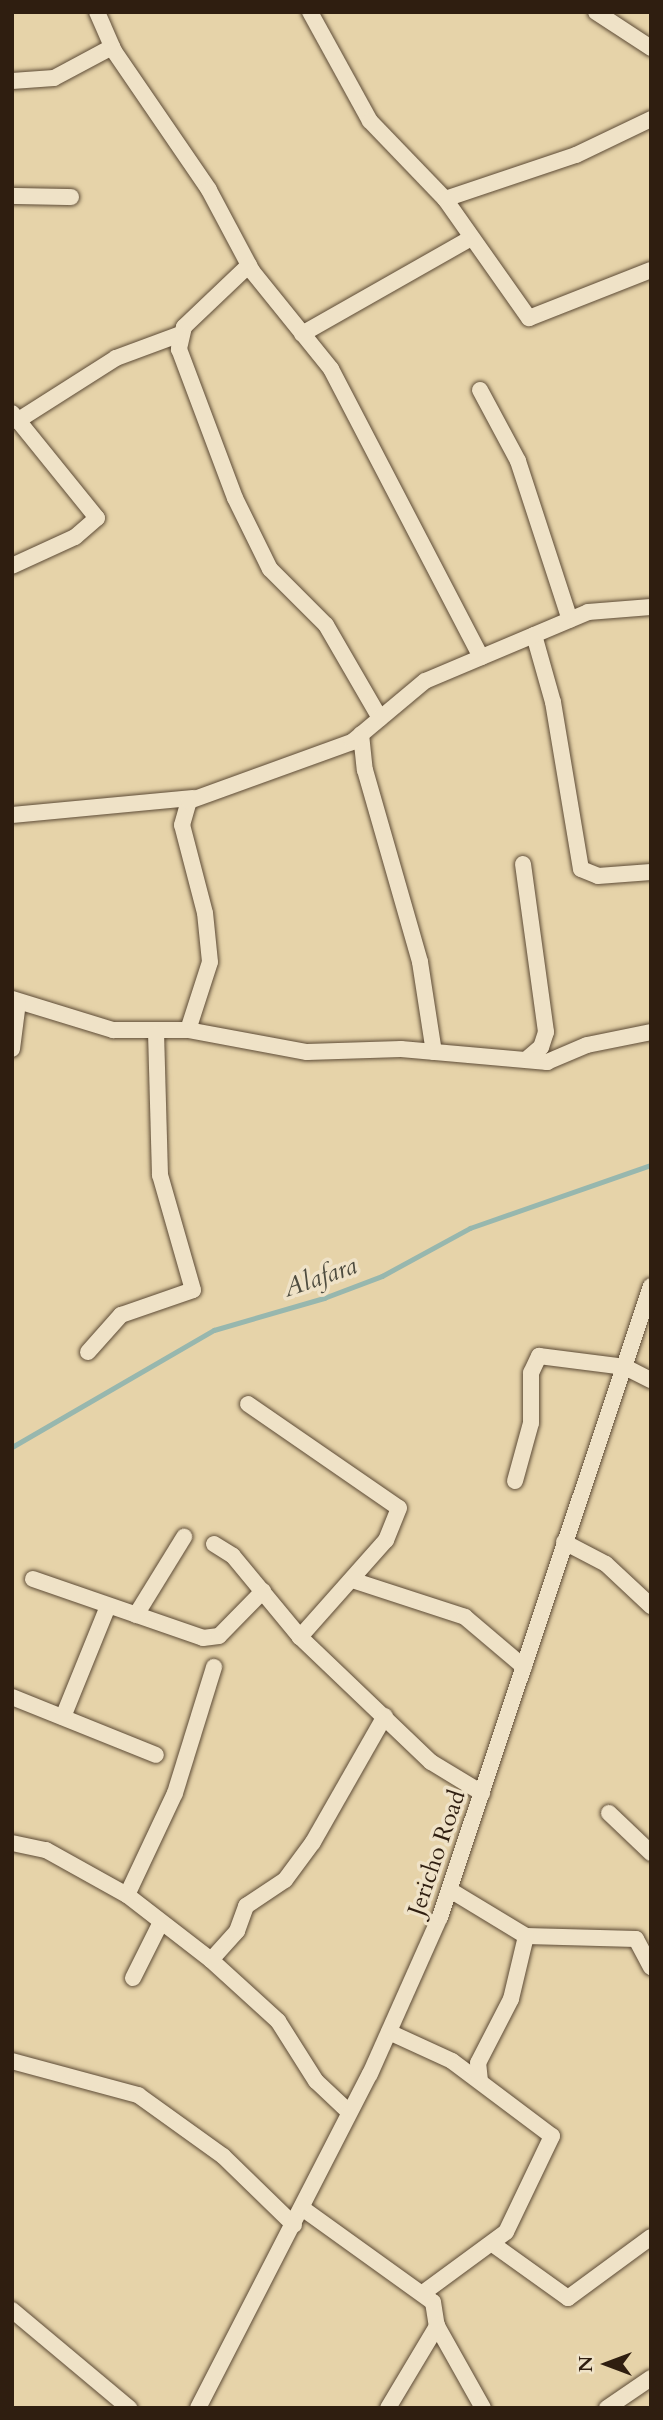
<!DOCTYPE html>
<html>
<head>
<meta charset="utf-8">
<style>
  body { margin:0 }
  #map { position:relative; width:663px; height:2420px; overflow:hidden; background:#e6d3a9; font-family:Cardo,serif }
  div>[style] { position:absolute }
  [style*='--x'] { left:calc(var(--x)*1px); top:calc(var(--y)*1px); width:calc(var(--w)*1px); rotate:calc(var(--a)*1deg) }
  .stream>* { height:4.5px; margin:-2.25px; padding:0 2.25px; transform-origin:2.25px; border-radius:2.25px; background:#97b7ae }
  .roads { filter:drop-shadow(0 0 2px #5d4b36) drop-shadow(0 0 2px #5d4b36) }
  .minor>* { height:16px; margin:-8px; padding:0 8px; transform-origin:8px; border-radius:8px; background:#efe2c7 }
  span { translate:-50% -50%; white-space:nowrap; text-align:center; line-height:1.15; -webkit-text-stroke:7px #efe2c7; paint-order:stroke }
  .street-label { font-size:24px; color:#2f1e10 }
  .water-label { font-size:26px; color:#4e4c3f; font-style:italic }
  .frame { position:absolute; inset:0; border:14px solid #2f1e10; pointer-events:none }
  .north { position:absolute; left:572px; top:2329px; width:70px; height:70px; -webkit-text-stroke:5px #efe2c7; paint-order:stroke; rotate:270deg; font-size:19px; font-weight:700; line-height:28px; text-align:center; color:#2f1e10 }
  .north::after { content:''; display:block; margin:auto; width:24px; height:32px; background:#2f1e10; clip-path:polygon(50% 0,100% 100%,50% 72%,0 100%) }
</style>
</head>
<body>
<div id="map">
  <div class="stream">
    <i style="--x:12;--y:1447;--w:233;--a:-30.1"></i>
    <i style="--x:214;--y:1330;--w:115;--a:-16.2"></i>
    <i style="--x:324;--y:1298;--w:62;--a:-20.8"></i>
    <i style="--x:382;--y:1276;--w:100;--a:-28.6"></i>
    <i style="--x:470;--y:1228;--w:192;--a:-19.2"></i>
  </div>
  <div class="roads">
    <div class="minor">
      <i style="--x:97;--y:12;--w:43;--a:66.4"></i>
      <i style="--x:114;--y:51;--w:168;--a:55.6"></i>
      <i style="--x:209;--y:190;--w:92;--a:62"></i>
      <i style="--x:252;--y:271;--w:126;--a:51.1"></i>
      <i style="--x:331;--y:369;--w:325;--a:62.5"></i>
      <i style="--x:310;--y:12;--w:124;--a:61.2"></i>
      <i style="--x:370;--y:121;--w:108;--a:46.1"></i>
      <i style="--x:445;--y:199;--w:146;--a:54.8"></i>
      <i style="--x:529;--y:318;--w:131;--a:-21.5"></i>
      <i style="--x:596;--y:12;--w:66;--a:33.2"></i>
      <i style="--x:12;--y:81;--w:42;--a:-4.1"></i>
      <i style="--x:54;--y:78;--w:66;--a:-28.1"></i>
      <i style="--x:12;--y:196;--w:59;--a:1"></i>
      <i style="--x:445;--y:199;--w:138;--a:-18.6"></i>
      <i style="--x:576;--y:155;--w:83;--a:-25.6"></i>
      <i style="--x:249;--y:265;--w:90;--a:136.4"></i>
      <i style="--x:184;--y:327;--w:23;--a:103"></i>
      <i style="--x:179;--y:349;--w:159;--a:69.4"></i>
      <i style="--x:235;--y:498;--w:79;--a:63.8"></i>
      <i style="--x:270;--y:569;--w:79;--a:45"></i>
      <i style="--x:326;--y:625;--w:108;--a:59.9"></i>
      <i style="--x:302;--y:334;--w:194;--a:-29.6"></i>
      <i style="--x:480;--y:390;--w:81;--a:61.8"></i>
      <i style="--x:518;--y:461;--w:167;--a:71.9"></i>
      <i style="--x:12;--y:413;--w:135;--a:51"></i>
      <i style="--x:97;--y:518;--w:29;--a:139"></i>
      <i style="--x:75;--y:537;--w:69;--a:155.3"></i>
      <i style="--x:17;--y:421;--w:117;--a:-32.5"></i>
      <i style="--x:116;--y:358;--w:66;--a:-20.4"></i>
      <i style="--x:534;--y:635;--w:70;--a:74.2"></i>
      <i style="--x:553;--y:702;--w:169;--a:80.5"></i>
      <i style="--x:581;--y:869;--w:18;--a:22"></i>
      <i style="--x:598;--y:876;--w:53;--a:-4.3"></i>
      <i style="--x:361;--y:734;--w:36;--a:84"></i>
      <i style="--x:365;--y:770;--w:200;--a:74"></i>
      <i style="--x:420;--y:962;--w:91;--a:81.2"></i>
      <i style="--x:12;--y:815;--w:182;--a:-5.4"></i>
      <i style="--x:523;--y:864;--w:170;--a:82.2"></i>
      <i style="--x:546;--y:1032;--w:16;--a:108"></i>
      <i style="--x:541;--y:1047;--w:16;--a:140"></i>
      <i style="--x:12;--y:999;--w:106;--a:17.1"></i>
      <i style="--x:113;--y:1030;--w:75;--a:0"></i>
      <i style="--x:188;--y:1030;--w:121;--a:10.5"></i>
      <i style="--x:307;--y:1052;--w:94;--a:-1.8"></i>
      <i style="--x:401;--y:1049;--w:147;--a:5.1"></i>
      <i style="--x:547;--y:1062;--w:43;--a:-23"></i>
      <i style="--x:587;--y:1045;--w:65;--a:-11.5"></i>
      <i style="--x:188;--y:1030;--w:71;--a:-72.1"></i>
      <i style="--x:210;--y:962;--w:49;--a:-95.8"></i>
      <i style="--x:205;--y:913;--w:91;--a:-104.6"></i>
      <i style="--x:182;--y:825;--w:25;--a:-74"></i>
      <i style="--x:189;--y:801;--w:173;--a:-19.9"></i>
      <i style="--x:352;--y:742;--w:95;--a:-39.9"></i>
      <i style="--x:425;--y:681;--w:177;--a:-22.9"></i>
      <i style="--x:588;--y:612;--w:63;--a:-4.5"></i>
      <i style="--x:12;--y:1049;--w:47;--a:-82.7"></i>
      <i style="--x:88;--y:1352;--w:50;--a:-48.3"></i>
      <i style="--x:121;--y:1315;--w:76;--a:-19.1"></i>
      <i style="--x:193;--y:1290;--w:120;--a:-106"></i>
      <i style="--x:160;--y:1175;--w:141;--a:-91.6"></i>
      <i style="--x:248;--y:1404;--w:183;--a:34.6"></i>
      <i style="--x:399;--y:1508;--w:35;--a:112"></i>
      <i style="--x:386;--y:1540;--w:130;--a:131.6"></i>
      <i style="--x:515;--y:1481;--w:60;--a:-74.6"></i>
      <i style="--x:531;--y:1423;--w:50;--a:-90"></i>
      <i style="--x:531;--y:1373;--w:19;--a:-65"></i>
      <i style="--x:539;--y:1356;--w:87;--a:7.3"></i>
      <i style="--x:625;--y:1367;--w:29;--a:27"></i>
      <i style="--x:564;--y:1542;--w:47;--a:27.6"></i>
      <i style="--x:606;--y:1564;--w:62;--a:43"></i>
      <i style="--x:214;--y:1544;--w:22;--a:32"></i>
      <i style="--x:233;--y:1556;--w:105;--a:50.4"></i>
      <i style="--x:300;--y:1637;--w:181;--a:43.7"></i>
      <i style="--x:431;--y:1762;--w:60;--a:31.3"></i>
      <i style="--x:33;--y:1579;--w:180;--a:19.1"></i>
      <i style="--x:203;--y:1638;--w:16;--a:-7"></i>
      <i style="--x:219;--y:1636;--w:63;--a:-45.6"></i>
      <i style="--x:352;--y:1580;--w:119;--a:18.1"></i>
      <i style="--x:465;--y:1617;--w:77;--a:40.3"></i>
      <i style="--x:136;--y:1615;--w:92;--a:-58.4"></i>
      <i style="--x:12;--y:1697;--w:155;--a:21.9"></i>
      <i style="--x:63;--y:1717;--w:120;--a:-67.9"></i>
      <i style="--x:609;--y:1813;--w:58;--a:43.6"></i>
      <i style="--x:12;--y:1843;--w:35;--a:12"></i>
      <i style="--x:46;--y:1850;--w:93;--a:29.1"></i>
      <i style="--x:127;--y:1895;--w:106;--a:37.7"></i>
      <i style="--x:211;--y:1960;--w:91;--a:42.3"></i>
      <i style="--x:278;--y:2021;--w:71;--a:57.7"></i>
      <i style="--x:316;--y:2081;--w:45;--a:43.2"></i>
      <i style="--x:450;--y:1890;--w:89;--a:31.2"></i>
      <i style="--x:526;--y:1936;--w:110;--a:1.6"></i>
      <i style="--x:636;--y:1939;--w:32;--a:62"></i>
      <i style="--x:127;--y:1895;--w:113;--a:-64.8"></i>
      <i style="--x:175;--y:1793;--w:132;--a:-72.8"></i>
      <i style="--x:211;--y:1960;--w:39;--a:-48"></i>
      <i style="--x:237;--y:1931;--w:27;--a:-70"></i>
      <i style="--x:246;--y:1906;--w:47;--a:-33.7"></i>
      <i style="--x:285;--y:1880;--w:47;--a:-53.6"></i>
      <i style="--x:313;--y:1842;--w:145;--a:-60.3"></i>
      <i style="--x:133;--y:1978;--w:58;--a:-63.4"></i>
      <i style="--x:389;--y:2032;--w:69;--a:24.7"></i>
      <i style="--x:452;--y:2061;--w:125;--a:36.9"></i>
      <i style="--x:552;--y:2136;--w:106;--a:115.6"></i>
      <i style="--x:506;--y:2232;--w:103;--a:143.7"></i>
      <i style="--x:12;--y:2061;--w:131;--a:15.1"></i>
      <i style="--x:138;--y:2095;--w:105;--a:35.7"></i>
      <i style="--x:223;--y:2156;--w:99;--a:44.2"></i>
      <i style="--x:480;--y:2081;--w:18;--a:-96"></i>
      <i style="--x:478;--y:2063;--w:72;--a:-62.7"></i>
      <i style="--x:511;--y:1999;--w:65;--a:-76.6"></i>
      <i style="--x:302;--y:2208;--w:161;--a:35.7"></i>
      <i style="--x:433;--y:2302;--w:24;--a:81"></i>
      <i style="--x:437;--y:2326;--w:94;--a:60.7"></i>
      <i style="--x:494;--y:2245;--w:91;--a:35.6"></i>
      <i style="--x:568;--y:2298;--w:103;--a:-36.3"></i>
      <i style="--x:12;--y:2310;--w:153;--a:39.9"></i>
      <i style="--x:198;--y:2408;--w:376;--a:-62.8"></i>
      <i style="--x:370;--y:2074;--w:172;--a:-66"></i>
      <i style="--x:440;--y:1917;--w:665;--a:-71.51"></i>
      <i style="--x:388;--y:2408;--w:96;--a:-59.1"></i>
      <i style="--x:607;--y:2408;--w:53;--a:-34.3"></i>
    </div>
  </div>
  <div class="street-label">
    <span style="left:437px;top:1853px;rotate:-71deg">Jericho Road</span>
  </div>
  <div class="water-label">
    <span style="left:320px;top:1277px;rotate:-19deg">Alafara</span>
  </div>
  <div class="frame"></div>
  <div class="north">N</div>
</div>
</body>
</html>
